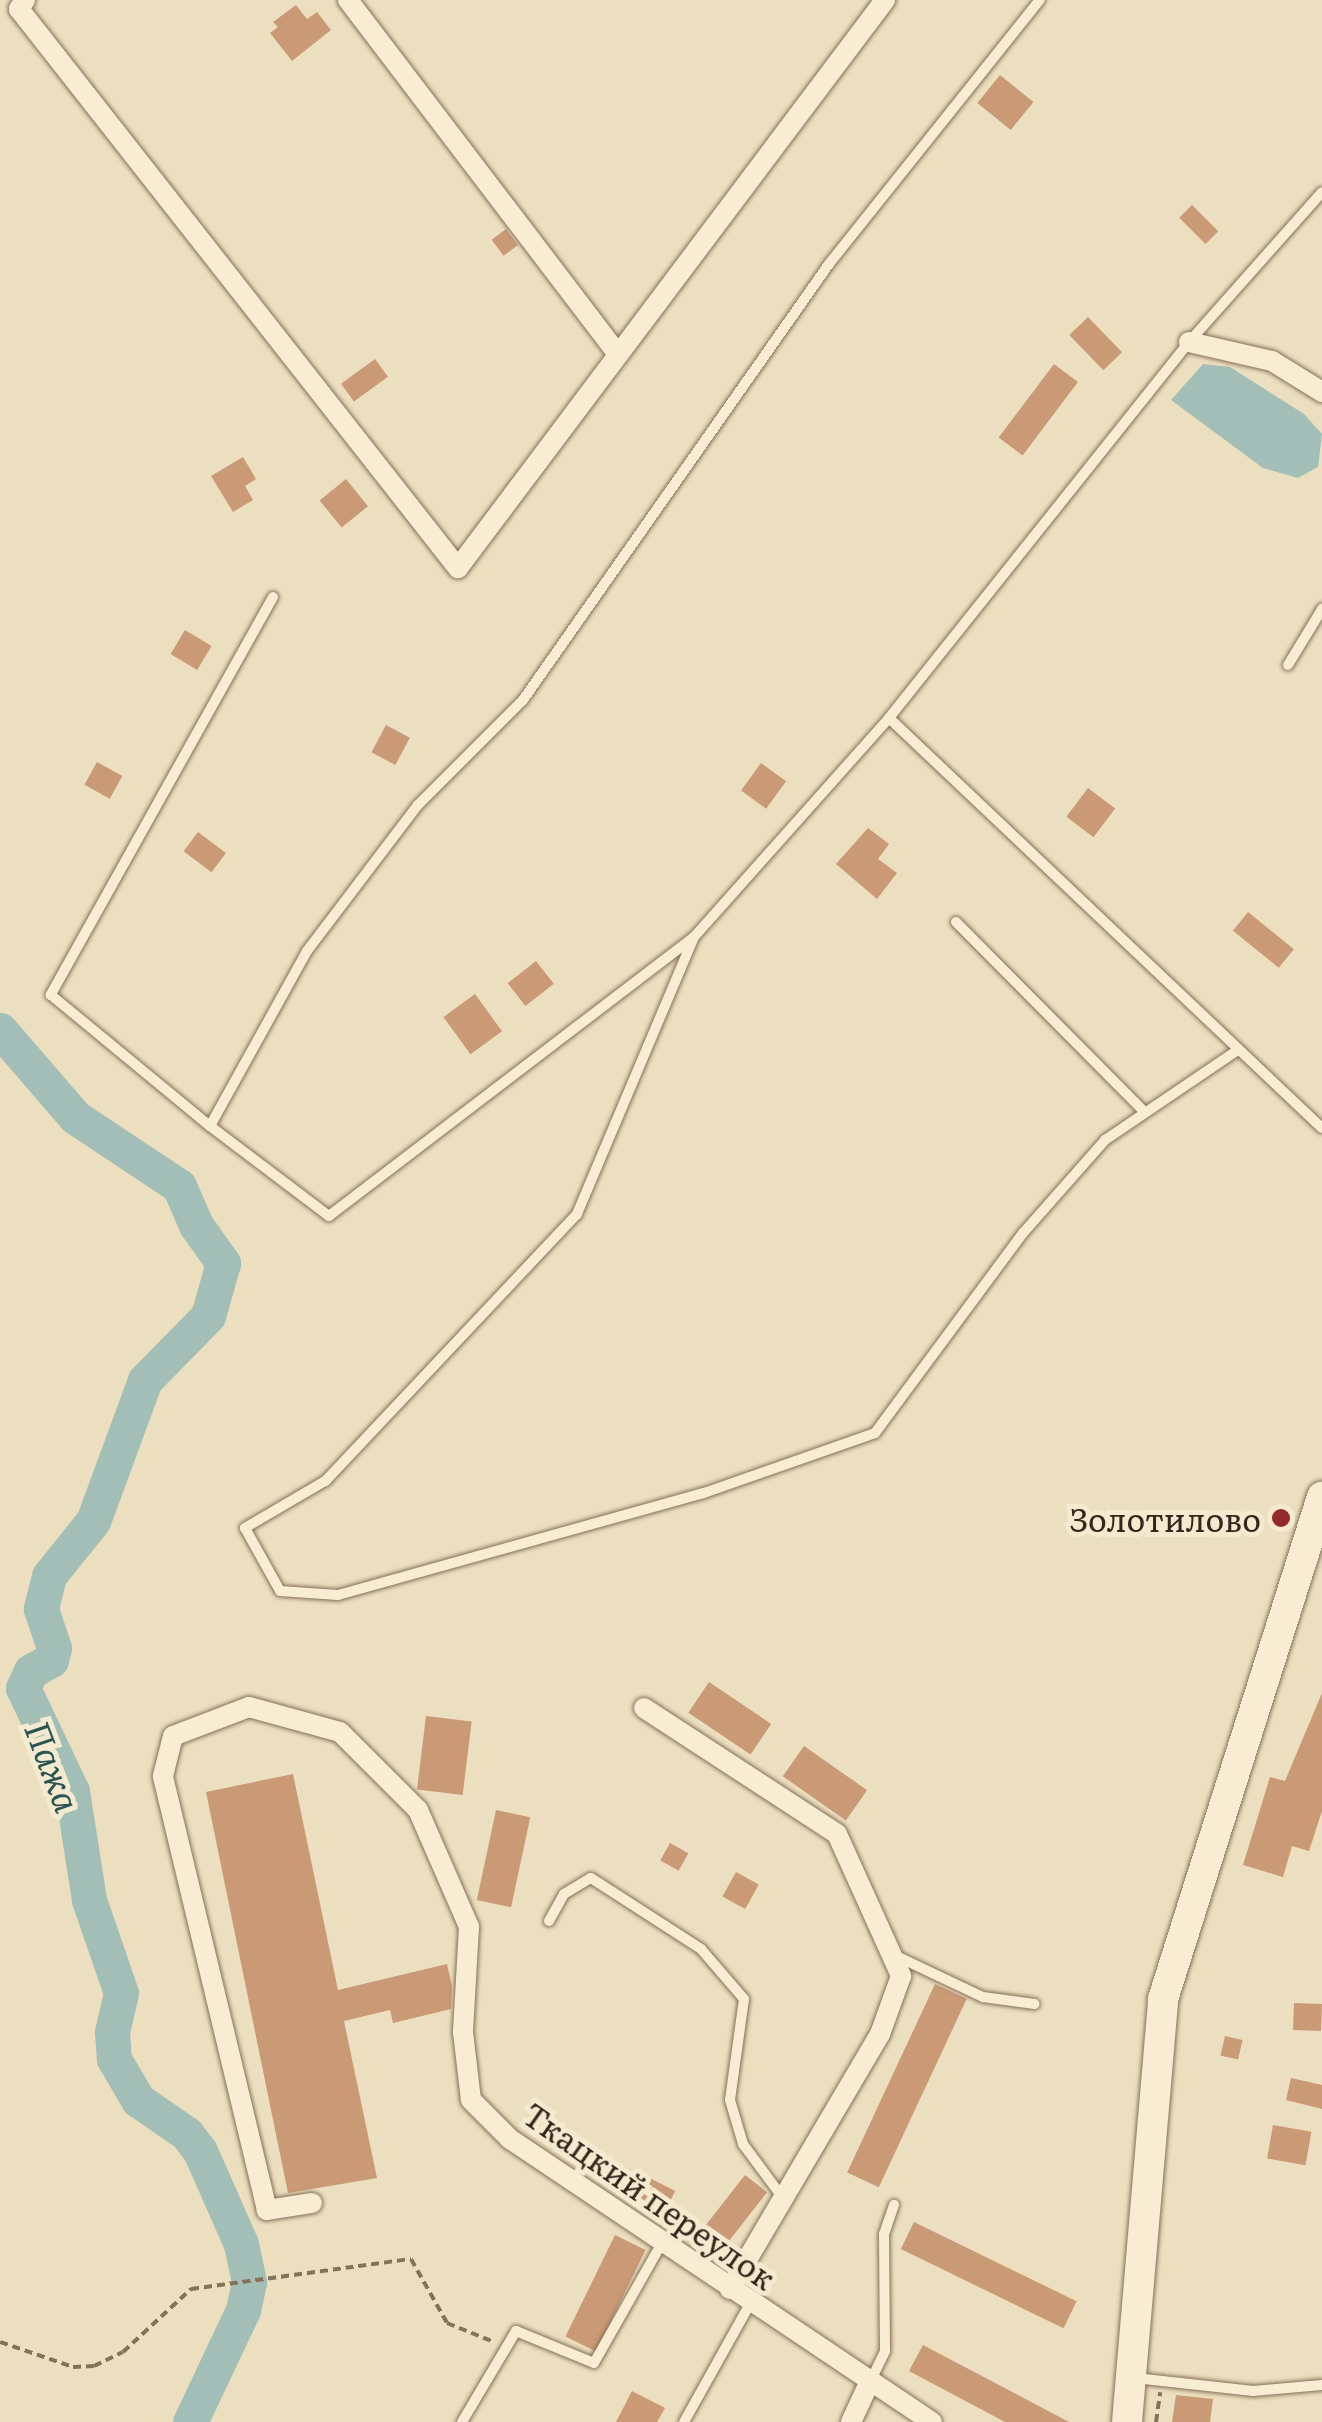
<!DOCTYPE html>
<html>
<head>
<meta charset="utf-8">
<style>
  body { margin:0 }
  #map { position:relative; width:1322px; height:2422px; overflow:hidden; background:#ecdfbf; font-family:Literata,serif }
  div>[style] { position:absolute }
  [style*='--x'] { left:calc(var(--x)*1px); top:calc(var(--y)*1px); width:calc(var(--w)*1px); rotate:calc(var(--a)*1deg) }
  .water>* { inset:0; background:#a2beb6 }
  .river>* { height:35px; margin:-17.5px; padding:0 17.5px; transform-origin:17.5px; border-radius:17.5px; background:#a2beb6 }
  .building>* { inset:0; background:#ca9976; transform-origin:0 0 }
  .path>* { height:4px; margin-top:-2px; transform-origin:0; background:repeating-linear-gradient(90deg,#857058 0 8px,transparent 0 13px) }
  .roads { filter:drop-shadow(0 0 2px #857058) drop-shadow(0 0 2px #857058) }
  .service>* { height:10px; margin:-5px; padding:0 5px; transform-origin:5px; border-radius:5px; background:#f8edd2 }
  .minor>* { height:20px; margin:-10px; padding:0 10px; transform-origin:10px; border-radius:10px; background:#f8edd2 }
  .secondary>* { height:30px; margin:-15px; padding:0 15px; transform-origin:15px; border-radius:15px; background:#f8edd2 }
  .dots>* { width:28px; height:28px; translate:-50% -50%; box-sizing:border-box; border:5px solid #f4eacf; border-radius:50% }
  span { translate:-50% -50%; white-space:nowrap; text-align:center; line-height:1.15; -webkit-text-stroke:10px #f4eacf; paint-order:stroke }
  .poi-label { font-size:32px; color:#34281c }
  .right { translate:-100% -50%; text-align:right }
  .street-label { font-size:32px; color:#34281c }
  .water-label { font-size:35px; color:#2c5452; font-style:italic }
</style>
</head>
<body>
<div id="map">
  <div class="water">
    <i style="clip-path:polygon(1203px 364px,1230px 367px,1304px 414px,1322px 434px,1318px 467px,1298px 478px,1263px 468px,1171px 400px)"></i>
  </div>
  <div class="river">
    <i style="--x:0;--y:1030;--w:115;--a:49.2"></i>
    <i style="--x:75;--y:1117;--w:125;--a:33.6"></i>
    <i style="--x:179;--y:1186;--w:43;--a:66.4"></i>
    <i style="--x:196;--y:1225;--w:47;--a:54.6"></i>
    <i style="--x:223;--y:1263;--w:55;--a:105.8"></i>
    <i style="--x:208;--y:1316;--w:90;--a:134.5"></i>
    <i style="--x:145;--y:1380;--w:150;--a:110.2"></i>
    <i style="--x:93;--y:1521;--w:70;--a:128.7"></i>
    <i style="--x:49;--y:1576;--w:34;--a:104"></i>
    <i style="--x:41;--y:1609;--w:41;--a:71.6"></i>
    <i style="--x:54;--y:1648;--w:12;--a:104"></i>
    <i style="--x:51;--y:1660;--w:23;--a:151"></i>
    <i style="--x:31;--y:1671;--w:19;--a:115"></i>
    <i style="--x:23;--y:1688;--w:114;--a:64.6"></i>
    <i style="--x:72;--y:1791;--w:110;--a:81.1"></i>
    <i style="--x:89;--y:1900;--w:98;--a:71"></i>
    <i style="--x:121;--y:1993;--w:40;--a:103"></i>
    <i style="--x:112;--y:2032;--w:27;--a:86"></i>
    <i style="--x:114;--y:2059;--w:48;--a:59.7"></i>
    <i style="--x:138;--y:2100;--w:60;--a:34.8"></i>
    <i style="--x:187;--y:2134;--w:21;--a:53"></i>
    <i style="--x:200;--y:2151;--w:102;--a:66.2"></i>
    <i style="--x:241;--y:2244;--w:39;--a:78"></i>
    <i style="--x:249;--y:2282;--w:29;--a:102"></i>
    <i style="--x:243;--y:2310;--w:124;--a:115.3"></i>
  </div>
  <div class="building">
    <i style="clip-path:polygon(296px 5px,307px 19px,317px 12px,331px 30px,292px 61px,270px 33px,278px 27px,273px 22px)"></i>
    <i style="left:1000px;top:75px;width:43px;height:36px;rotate:39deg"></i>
    <i style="left:1192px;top:205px;width:37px;height:18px;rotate:45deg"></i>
    <i style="left:506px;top:229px;width:20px;height:18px;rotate:53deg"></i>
    <i style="left:1088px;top:317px;width:49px;height:26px;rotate:46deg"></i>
    <i style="left:375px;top:359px;width:22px;height:42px;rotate:54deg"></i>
    <i style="left:1054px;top:364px;width:30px;height:92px;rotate:37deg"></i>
    <i style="clip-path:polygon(243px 457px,256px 479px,245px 486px,253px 500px,233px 512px,211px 476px)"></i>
    <i style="left:346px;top:479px;width:35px;height:34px;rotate:51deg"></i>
    <i style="left:185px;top:630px;width:31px;height:28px;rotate:31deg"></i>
    <i style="left:386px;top:725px;width:27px;height:31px;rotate:28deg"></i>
    <i style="left:97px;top:762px;width:29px;height:26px;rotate:29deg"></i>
    <i style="left:761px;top:763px;width:31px;height:34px;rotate:36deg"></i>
    <i style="left:1088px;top:788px;width:34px;height:36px;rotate:37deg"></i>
    <i style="clip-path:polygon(868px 828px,889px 844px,878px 859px,897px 873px,877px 899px,836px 864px)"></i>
    <i style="left:198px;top:832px;width:35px;height:24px;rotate:37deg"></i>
    <i style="left:1248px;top:912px;width:59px;height:24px;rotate:39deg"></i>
    <i style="left:536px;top:961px;width:29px;height:36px;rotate:52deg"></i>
    <i style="left:475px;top:994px;width:46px;height:39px;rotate:54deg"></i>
    <i style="left:709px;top:1682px;width:75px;height:37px;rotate:34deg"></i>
    <i style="clip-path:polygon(1322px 1693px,1322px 1811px,1309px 1851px,1292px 1846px,1283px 1877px,1243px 1865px,1270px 1777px,1285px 1781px)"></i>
    <i style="left:426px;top:1716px;width:46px;height:74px;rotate:7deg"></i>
    <i style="left:804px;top:1746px;width:77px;height:37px;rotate:35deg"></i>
    <i style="clip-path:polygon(293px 1774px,338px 1990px,447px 1964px,452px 1986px,451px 2009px,393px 2023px,390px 2010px,344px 2021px,377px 2178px,288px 2193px,206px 1792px)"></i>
    <i style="left:496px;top:1810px;width:35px;height:92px;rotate:12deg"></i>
    <i style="left:670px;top:1843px;width:21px;height:20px;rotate:29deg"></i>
    <i style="left:736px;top:1872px;width:26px;height:28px;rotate:29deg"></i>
    <i style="left:935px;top:1984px;width:35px;height:208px;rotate:25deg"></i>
    <i style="left:1294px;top:2003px;width:28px;height:27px;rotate:2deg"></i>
    <i style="left:1225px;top:2036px;width:18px;height:20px;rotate:13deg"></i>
    <i style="clip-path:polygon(1291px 2078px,1322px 2085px,1322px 2109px,1286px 2100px)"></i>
    <i style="left:1273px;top:2125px;width:39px;height:34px;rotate:10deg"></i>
    <i style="left:644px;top:2175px;width:35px;height:31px;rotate:27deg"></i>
    <i style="left:745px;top:2175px;width:28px;height:68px;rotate:38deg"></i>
    <i style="left:914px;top:2222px;width:181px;height:30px;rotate:26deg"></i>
    <i style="left:615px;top:2235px;width:34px;height:113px;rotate:26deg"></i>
    <i style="clip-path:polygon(923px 2345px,1069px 2422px,1005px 2422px,909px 2371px)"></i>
    <i style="clip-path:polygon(632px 2391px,665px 2408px,657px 2422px,616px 2422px)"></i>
    <i style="clip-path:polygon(1176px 2395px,1213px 2399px,1210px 2422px,1172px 2422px)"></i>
  </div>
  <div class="path">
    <i style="--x:0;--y:2342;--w:77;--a:18.9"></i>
    <i style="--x:73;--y:2367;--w:21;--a:-3"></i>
    <i style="--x:94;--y:2366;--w:32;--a:-26"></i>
    <i style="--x:123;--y:2352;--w:93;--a:-42.8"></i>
    <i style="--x:191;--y:2289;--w:222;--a:-7.8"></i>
    <i style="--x:411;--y:2259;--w:73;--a:60.6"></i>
    <i style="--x:447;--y:2323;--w:51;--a:22"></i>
    <i style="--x:1156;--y:2422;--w:30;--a:-82"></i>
  </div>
  <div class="roads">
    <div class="service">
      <i style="--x:273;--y:597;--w:456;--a:119.2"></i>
      <i style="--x:51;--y:995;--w:206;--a:39.5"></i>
      <i style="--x:210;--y:1126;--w:200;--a:-61"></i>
      <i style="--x:307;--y:951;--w:183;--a:-52.8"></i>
      <i style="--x:418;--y:805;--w:148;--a:-45"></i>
      <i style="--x:523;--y:700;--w:533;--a:-54.94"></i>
      <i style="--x:829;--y:264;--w:338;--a:-51.4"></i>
      <i style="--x:1288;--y:665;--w:66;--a:-58.7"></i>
      <i style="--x:889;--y:718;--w:596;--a:43.44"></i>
      <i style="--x:956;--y:922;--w:267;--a:45.2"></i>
      <i style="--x:694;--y:937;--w:301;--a:112.9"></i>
      <i style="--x:577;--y:1214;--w:367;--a:133.3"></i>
      <i style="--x:325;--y:1481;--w:93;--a:149.6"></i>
      <i style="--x:245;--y:1528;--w:72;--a:60.9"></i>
      <i style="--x:280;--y:1591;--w:58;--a:3.9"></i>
      <i style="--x:338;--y:1595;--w:380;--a:-15.6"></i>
      <i style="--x:704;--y:1493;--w:181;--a:-19.3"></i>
      <i style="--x:875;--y:1433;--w:250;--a:-53.5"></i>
      <i style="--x:1024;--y:1232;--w:123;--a:-48.6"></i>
      <i style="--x:1105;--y:1140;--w:161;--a:-34.1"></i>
      <i style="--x:210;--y:1126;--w:149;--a:37.1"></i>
      <i style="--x:329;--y:1216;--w:459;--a:-37.4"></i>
      <i style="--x:694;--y:937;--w:293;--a:-48.3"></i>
      <i style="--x:889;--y:718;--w:481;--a:-51.4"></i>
      <i style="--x:1189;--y:342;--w:200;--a:-48.4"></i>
      <i style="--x:549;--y:1921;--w:31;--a:-61"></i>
      <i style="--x:564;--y:1894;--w:31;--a:-31"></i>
      <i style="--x:591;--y:1878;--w:131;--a:32.8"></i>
      <i style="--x:701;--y:1949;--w:66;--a:49.3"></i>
      <i style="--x:744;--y:1999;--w:102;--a:97.9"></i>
      <i style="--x:730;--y:2100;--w:46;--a:73.5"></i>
      <i style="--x:743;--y:2144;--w:67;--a:53.5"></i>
      <i style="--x:892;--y:1954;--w:101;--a:25.3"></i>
      <i style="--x:983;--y:1997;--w:52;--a:7.7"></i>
      <i style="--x:1135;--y:2378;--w:119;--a:6.3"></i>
      <i style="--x:1253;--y:2391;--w:69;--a:-5"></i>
      <i style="--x:871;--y:2380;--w:32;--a:-64"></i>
      <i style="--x:885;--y:2351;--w:117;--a:-90.5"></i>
      <i style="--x:884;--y:2234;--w:31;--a:-71"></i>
      <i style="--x:462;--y:2422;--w:106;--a:-59.3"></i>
      <i style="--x:516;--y:2331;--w:84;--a:22.3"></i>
      <i style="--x:594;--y:2363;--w:138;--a:-60.5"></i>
      <i style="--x:684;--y:2422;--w:137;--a:-60.8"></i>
    </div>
    <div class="minor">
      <i style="--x:25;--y:0;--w:11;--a:124"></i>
      <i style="--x:19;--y:9;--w:711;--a:51.86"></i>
      <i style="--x:458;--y:568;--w:711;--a:-53.07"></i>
      <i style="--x:348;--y:0;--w:445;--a:52.7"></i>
      <i style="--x:1189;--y:342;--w:85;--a:12.9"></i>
      <i style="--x:1272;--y:361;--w:59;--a:31.8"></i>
      <i style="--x:644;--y:1708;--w:230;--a:33.1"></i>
      <i style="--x:837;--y:1834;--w:156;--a:65.7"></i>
      <i style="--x:901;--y:1976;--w:62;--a:109.9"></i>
      <i style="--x:880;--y:2034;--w:296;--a:120.5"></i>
      <i style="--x:312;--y:2203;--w:46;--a:171.2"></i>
      <i style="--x:267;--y:2210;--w:446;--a:-103.5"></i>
      <i style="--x:163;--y:1776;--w:41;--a:-76"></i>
      <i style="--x:173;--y:1736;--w:81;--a:-20.9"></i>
      <i style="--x:249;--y:1707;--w:94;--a:15.4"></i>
      <i style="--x:340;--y:1732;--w:110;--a:45"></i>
      <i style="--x:418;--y:1810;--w:128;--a:66.4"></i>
      <i style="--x:469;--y:1927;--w:105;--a:93.3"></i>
      <i style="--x:463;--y:2032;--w:68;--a:83.3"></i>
      <i style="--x:471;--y:2100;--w:55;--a:45"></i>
      <i style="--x:510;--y:2139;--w:508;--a:33.85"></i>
      <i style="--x:851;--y:2422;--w:45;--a:-65.1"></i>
    </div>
    <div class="secondary">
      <i style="--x:1127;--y:2422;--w:425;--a:-85.1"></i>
      <i style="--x:1163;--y:1999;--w:527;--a:-72.43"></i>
    </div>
  </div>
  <div class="dots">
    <i style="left:1281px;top:1518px;background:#922a2a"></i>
  </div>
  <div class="poi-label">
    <span class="right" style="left:1261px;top:1518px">Золотилово</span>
  </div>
  <div class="street-label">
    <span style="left:650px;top:2195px;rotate:35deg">Ткацкий переулок</span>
  </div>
  <div class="water-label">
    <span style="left:54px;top:1766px;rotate:69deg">Пажа</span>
  </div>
</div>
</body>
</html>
